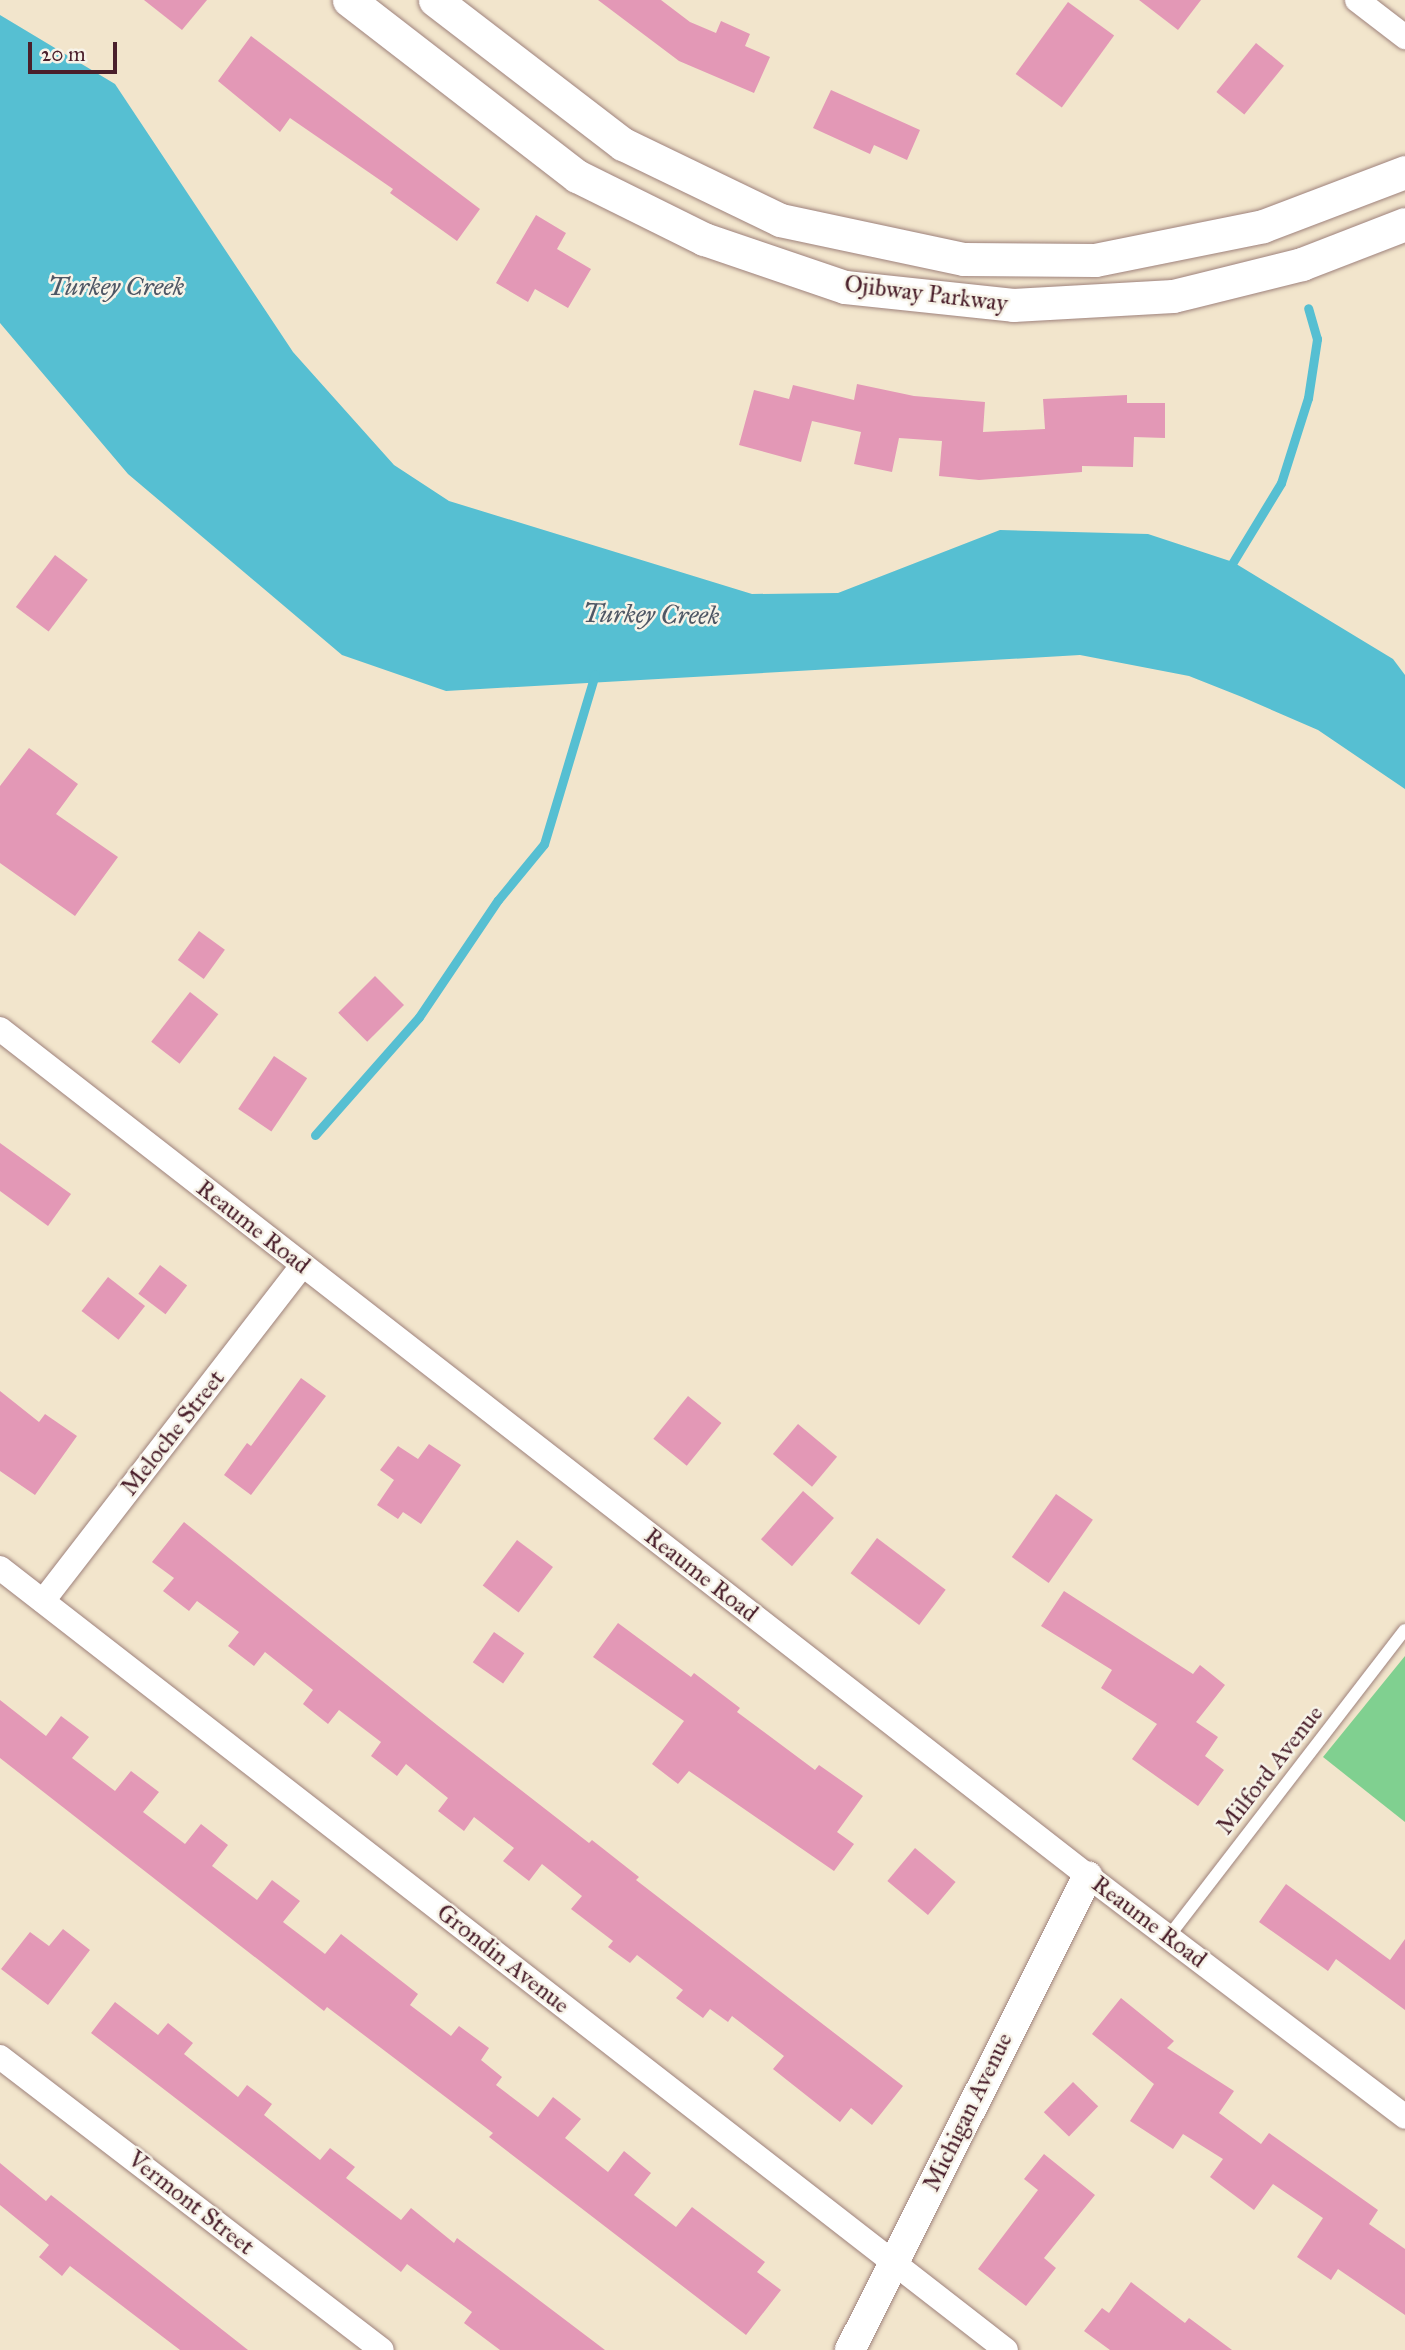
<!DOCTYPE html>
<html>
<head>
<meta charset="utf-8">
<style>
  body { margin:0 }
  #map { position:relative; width:1405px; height:2350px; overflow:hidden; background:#f2e5cc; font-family:"IM FELL Great Primer",serif }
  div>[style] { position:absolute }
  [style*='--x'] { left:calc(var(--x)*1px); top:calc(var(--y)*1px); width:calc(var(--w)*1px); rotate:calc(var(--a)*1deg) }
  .green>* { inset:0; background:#80d090 }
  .water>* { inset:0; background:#56bfd2 }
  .stream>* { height:9px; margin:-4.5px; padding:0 4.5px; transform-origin:4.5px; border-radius:4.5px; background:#56bfd2 }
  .building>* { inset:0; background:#e398b6; transform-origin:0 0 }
  .roads { filter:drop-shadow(0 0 2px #9e827c) drop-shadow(0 0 2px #9e827c) }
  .service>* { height:12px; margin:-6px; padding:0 6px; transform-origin:6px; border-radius:6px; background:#fff }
  .minor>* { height:24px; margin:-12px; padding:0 12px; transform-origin:12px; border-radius:12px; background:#fff }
  .tertiary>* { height:30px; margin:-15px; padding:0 15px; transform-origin:15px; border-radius:15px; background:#fff }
  .secondary>* { height:33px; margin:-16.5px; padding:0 16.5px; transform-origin:16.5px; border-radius:16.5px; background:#fff }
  span { translate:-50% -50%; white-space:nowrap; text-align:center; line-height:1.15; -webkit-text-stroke:5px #f7f3e8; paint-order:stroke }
  .street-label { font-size:24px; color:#4a1f2b }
  .water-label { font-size:26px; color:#4e5765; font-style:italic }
  .scale { position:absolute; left:28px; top:42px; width:89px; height:32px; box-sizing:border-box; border:4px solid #4a1f2b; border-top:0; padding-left:9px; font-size:21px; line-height:24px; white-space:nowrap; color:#4a1f2b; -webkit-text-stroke:5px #f7f3e8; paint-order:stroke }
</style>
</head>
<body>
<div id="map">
  <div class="green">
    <i style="clip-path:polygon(1405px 1656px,1405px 1822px,1323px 1757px)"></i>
  </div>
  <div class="water">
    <i style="clip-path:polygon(0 15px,115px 84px,293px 352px,394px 465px,449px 501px,752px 594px,838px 593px,1000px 530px,1148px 534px,1233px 562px,1393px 659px,1405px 675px,1405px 789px,1318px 730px,1242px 697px,1189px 676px,1080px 655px,446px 691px,342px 655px,128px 474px,0 323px)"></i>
  </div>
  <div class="stream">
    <i style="--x:1233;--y:562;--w:92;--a:-58.7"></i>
    <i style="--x:1281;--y:483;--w:89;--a:-72.4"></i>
    <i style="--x:1308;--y:398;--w:60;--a:-81.3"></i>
    <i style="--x:1317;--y:339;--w:32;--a:-106"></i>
    <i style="--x:315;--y:1135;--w:157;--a:-48.6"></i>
    <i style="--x:419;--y:1017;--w:141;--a:-56"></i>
    <i style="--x:498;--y:900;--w:72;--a:-50.6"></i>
    <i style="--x:544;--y:844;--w:177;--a:-73.3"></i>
  </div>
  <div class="building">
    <i style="clip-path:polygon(144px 0,207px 0,182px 30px)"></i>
    <i style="clip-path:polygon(598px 0,661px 0,690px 22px,716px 33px,721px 21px,750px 34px,745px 46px,770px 57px,754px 93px,679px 61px)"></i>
    <i style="clip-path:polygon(1139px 0,1201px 0,1178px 30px)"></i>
    <i style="left:1068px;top:2px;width:57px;height:89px;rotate:36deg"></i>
    <i style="clip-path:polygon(251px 36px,480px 209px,457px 241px,390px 193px,393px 189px,290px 118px,280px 132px,218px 81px)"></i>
    <i style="left:1256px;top:43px;width:36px;height:63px;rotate:39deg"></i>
    <i style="clip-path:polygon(831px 90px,920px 130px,907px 160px,874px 145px,870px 154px,813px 128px)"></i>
    <i style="clip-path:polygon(536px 215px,566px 233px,557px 249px,591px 269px,568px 308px,535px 289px,528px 302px,496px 283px)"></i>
    <i style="clip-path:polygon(857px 384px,914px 396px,985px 402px,983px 432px,1045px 429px,1043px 399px,1127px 395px,1127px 403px,1165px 403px,1165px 438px,1134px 437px,1133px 467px,1082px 466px,1082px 472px,979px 480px,939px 476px,942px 441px,899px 438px,892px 472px,854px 464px,861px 432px,812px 421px,801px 462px,739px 445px,754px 390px,789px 399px,793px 385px,854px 400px)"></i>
    <i style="left:55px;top:555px;width:41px;height:65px;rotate:37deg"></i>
    <i style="clip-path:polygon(29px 748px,78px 784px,56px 814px,118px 857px,75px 916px,0 863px,0 786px)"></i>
    <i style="left:199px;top:931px;width:32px;height:36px;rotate:36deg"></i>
    <i style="left:375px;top:976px;width:41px;height:52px;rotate:45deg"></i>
    <i style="left:190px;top:992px;width:36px;height:63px;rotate:38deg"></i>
    <i style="left:274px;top:1056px;width:40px;height:64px;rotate:34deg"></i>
    <i style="clip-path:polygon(0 1143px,71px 1194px,48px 1226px,0 1191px)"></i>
    <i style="left:160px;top:1265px;width:34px;height:36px;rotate:37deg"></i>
    <i style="left:108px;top:1277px;width:47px;height:43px;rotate:38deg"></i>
    <i style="clip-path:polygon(301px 1378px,326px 1396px,251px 1495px,224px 1475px,247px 1443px,251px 1446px)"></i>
    <i style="clip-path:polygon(0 1391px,39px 1422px,45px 1414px,77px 1436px,35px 1495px,0 1471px)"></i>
    <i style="left:688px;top:1396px;width:43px;height:55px;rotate:39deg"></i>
    <i style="left:798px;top:1424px;width:51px;height:39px;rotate:40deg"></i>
    <i style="clip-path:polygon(429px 1444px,461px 1465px,421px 1524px,403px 1512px,398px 1519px,377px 1505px,394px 1480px,380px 1470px,398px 1446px,418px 1459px)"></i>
    <i style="left:803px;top:1491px;width:41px;height:64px;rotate:41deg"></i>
    <i style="left:1056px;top:1494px;width:45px;height:77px;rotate:35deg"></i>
    <i style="clip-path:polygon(184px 1522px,437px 1725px,589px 1843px,592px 1840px,639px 1877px,636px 1880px,903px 2086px,872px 2125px,851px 2108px,840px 2122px,773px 2069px,784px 2056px,732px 2016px,728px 2022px,710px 2009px,703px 2018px,676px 1998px,683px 1990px,637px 1955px,630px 1963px,608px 1947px,613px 1941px,571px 1909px,582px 1896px,542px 1864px,529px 1881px,503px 1861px,514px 1848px,474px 1817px,464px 1831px,438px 1811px,448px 1798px,406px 1764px,397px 1776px,371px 1756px,381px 1742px,339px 1710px,328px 1724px,303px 1704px,313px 1690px,265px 1652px,254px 1666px,228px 1646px,239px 1632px,197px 1601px,189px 1611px,163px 1591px,174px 1578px,152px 1562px)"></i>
    <i style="left:877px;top:1538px;width:86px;height:44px;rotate:37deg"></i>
    <i style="left:517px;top:1540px;width:45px;height:57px;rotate:37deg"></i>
    <i style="clip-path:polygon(1064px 1591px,1193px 1674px,1200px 1665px,1225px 1685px,1196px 1722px,1218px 1737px,1205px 1756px,1224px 1770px,1198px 1806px,1132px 1759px,1157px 1724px,1101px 1688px,1112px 1670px,1041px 1626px)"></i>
    <i style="clip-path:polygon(618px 1623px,691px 1677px,694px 1673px,740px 1708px,737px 1712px,815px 1770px,819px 1765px,863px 1796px,837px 1832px,854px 1844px,834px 1871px,689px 1771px,678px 1784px,652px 1764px,684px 1721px,593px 1657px)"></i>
    <i style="left:494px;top:1632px;width:37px;height:37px;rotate:35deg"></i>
    <i style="clip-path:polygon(0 1700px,46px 1736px,61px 1716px,89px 1737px,72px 1758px,115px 1791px,131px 1771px,159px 1792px,143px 1812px,185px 1844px,201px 1824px,228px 1845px,212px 1866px,257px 1900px,272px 1880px,300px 1901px,283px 1922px,325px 1954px,341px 1934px,418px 1994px,410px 2005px,451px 2036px,459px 2026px,489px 2048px,481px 2060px,502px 2077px,496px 2085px,538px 2117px,553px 2097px,581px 2119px,565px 2138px,608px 2172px,624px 2151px,651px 2173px,634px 2195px,676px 2227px,692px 2207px,765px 2262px,757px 2272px,781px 2290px,746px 2335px,489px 2137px,493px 2133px,327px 2007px,324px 2011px,0 1758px)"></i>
    <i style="left:915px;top:1848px;width:53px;height:43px;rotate:40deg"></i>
    <i style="clip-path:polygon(1286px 1884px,1390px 1960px,1405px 1939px,1405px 2010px,1336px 1959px,1328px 1971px,1259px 1922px)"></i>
    <i style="clip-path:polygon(63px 1929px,90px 1950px,48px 2005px,1px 1969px,30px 1932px,49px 1946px)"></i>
    <i style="clip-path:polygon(1121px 1998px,1174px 2041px,1167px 2048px,1234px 2091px,1219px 2113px,1261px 2144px,1269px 2133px,1378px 2210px,1369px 2224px,1405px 2249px,1405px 2315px,1338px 2269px,1331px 2280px,1297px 2257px,1323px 2218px,1273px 2184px,1254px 2210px,1210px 2177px,1223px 2159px,1183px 2134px,1173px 2149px,1130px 2121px,1154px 2084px,1092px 2034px)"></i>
    <i style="clip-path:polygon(115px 2002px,158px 2035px,168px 2023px,193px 2043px,184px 2054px,238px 2097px,247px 2085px,272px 2104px,264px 2115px,320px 2160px,330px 2148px,355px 2167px,346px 2178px,401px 2220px,411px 2208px,454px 2243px,457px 2238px,605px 2350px,500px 2350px,464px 2323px,472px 2312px,407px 2264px,401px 2272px,91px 2033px)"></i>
    <i style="left:1073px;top:2082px;width:35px;height:42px;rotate:44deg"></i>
    <i style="clip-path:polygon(1044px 2154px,1095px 2195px,1044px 2258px,1056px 2268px,1026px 2306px,978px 2269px,1038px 2190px,1024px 2179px)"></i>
    <i style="clip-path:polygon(0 2163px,46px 2201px,51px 2195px,248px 2350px,180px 2350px,70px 2266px,62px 2276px,39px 2257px,49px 2245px,0 2205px)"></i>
    <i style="clip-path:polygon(1131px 2282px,1185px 2323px,1189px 2318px,1232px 2350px,1110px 2350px,1084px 2331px,1102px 2308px,1109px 2313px)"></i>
  </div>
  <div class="roads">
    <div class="service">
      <i style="--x:1169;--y:1936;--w:386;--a:-52.4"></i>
    </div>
    <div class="minor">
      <i style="--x:1357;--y:0;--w:61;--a:37.6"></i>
      <i style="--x:0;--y:1029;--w:1379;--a:37.9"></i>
      <i style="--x:1088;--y:1876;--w:398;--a:37.2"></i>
      <i style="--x:0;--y:1568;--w:1274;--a:37.86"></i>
      <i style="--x:43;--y:1601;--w:425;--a:-52.3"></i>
      <i style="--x:0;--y:2057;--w:481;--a:37.5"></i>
    </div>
    <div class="tertiary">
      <i style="--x:850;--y:2350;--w:530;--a:-63.34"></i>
    </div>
    <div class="secondary">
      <i style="--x:349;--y:0;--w:288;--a:37.7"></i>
      <i style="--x:577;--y:176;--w:142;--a:26.4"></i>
      <i style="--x:704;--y:239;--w:149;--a:18.8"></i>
      <i style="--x:845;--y:287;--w:169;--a:6.1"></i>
      <i style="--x:1013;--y:305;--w:160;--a:-3.2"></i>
      <i style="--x:1173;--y:296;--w:133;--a:-13.9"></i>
      <i style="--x:1302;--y:264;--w:110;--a:-21.2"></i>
      <i style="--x:435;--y:0;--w:237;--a:37.5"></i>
      <i style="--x:623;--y:144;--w:174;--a:25.8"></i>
      <i style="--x:780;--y:220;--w:188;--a:12"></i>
      <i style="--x:964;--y:259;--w:131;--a:0.4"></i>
      <i style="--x:1095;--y:260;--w:171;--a:-11.4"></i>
      <i style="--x:1263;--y:226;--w:152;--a:-20.8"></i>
    </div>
  </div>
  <div class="street-label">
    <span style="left:926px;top:294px;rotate:7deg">Ojibway Parkway</span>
    <span style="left:253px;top:1227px;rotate:38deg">Reaume Road</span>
    <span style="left:173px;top:1433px;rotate:-52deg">Meloche Street</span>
    <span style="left:701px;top:1575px;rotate:38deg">Reaume Road</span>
    <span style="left:1270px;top:1770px;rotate:-52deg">Milford Avenue</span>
    <span style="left:1149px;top:1922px;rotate:37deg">Reaume Road</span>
    <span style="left:503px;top:1959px;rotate:38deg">Grondin Avenue</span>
    <span style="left:968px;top:2112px;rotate:-64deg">Michigan Avenue</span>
    <span style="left:191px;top:2203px;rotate:38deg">Vermont Street</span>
  </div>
  <div class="water-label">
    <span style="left:116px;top:287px">Turkey Creek</span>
    <span style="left:651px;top:615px;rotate:1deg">Turkey Creek</span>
  </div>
  <div class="scale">20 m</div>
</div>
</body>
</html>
